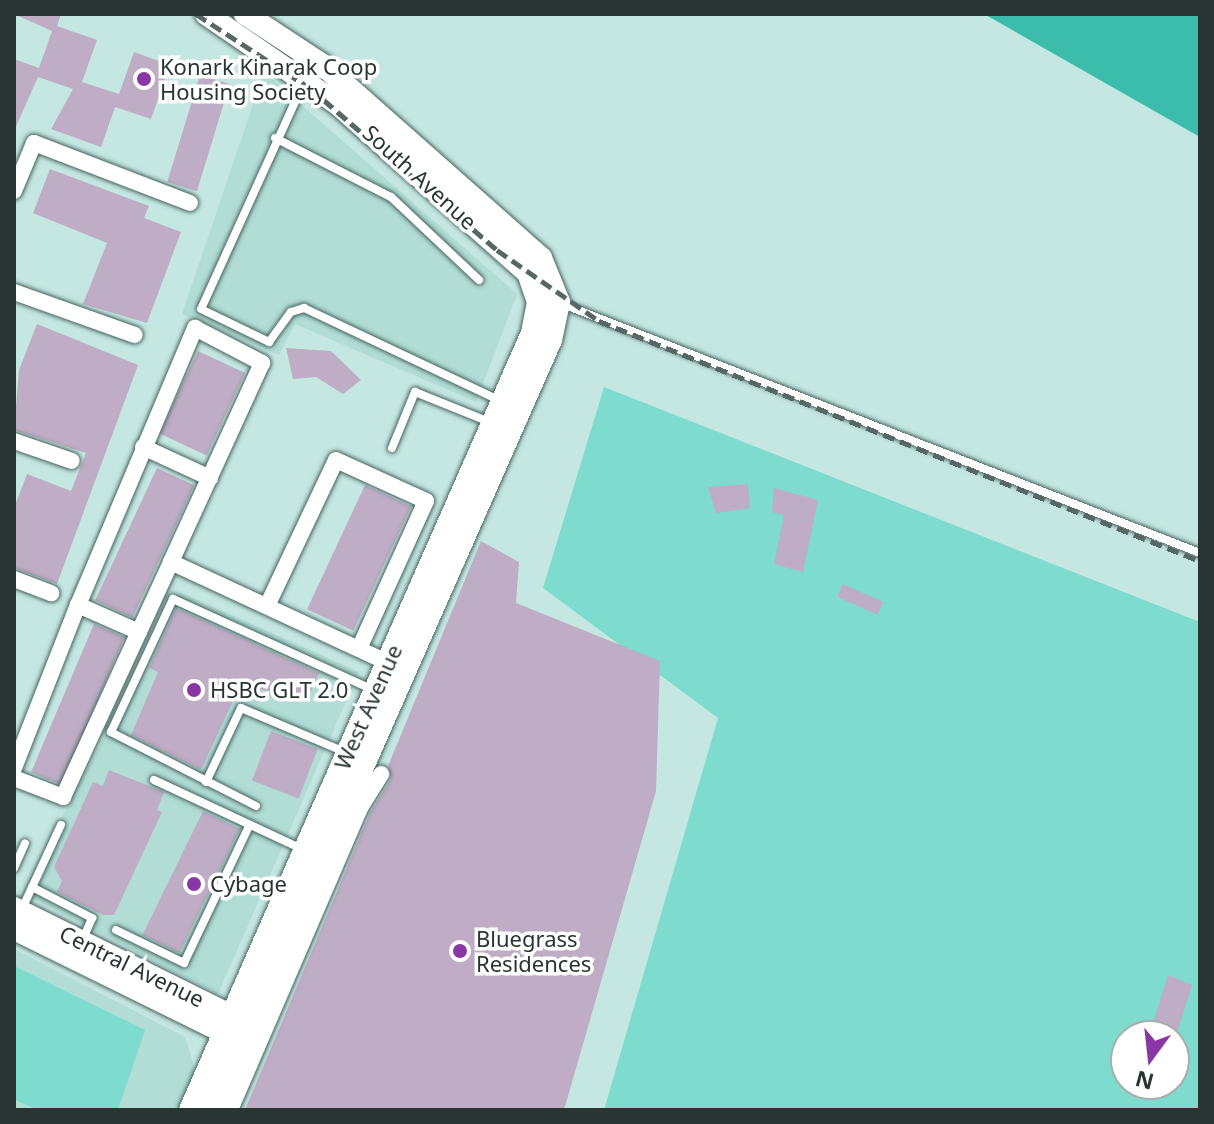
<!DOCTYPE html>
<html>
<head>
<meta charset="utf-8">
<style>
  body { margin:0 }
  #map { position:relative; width:1214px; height:1124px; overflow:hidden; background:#c5e7e1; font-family:"Noto Sans",sans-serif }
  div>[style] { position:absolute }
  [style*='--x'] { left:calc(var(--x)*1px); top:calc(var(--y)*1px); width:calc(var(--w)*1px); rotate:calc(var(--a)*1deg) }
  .built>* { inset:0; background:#b1ddd5 }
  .green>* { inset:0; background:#7ddccd }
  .water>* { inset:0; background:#3cbcab }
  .building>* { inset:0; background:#beadc4; transform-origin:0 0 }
  .roads { filter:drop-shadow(0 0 2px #46645f) drop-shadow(0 0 2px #46645f) }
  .lane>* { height:8px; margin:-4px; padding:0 4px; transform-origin:4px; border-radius:4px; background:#fff }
  .street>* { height:16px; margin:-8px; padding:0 8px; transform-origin:8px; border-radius:8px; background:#fff }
  .secondary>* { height:22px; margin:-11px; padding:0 11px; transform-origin:11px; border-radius:11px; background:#fff }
  .rail>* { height:5px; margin-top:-2.5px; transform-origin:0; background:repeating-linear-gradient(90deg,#556865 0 12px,transparent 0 18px) }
  .dots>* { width:22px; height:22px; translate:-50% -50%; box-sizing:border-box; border:4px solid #fff; border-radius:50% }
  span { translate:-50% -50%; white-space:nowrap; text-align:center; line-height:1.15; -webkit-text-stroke:7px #fff; paint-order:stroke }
  .poi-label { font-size:22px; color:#283533 }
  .left { translate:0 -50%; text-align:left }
  .street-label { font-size:22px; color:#283533 }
  .frame { position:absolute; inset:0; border:16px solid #283533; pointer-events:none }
  .north { position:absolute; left:1110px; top:1020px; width:80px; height:80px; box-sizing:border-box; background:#fff; border:2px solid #a9aead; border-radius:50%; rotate:195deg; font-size:22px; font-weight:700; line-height:32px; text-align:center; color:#283533 }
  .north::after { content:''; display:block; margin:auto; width:28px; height:36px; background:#8a37a6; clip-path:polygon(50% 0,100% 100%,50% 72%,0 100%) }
</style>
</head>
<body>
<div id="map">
  <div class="built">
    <i style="clip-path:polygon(264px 72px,517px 294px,476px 402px,295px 324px,279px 355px,182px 314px)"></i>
    <i style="clip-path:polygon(180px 592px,359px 672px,218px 994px,22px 893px)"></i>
    <i style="clip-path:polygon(14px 949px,185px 1037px,195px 1069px,182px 1110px,14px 1110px)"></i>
  </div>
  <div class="green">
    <i style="clip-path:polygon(evenodd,604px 387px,1200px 622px,1200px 1110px,604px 1110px,718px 718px,543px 588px,604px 387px,1126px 1036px,1174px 1036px,1174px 1084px,1126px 1084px,1126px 1036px)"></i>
    <i style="clip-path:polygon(14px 966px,145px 1030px,118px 1110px,39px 1110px,14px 1100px)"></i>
  </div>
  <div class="water">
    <i style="clip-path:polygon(984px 14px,1200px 14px,1200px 137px,1070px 63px)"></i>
  </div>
  <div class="building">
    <i style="clip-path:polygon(14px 14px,61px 14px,57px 26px,97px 40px,82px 82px,119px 94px,134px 52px,170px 65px,151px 119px,115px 107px,101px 147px,51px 129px,73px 89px,38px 77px,14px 131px,14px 59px,39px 68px,52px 31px)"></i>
    <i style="left:200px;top:75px;width:31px;height:112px;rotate:17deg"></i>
    <i style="clip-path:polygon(50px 169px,149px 206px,144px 218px,181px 232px,147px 323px,83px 304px,107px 243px,33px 213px)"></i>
    <i style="clip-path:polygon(37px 324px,138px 365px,57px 584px,14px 568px,14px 508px,27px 474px,71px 491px,86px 453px,14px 430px,19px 370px)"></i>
    <i style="clip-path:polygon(286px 348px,331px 351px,361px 380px,343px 394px,316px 377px,293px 379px)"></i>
    <i style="left:198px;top:351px;width:52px;height:91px;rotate:25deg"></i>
    <i style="left:157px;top:468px;width:41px;height:146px;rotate:25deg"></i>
    <i style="clip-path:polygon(748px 484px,750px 508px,716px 513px,708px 487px)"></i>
    <i style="left:365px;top:485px;width:51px;height:137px;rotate:25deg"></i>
    <i style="clip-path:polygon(774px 488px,818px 500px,803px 572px,774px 564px,784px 515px,772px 512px)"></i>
    <i style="clip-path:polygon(481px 541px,519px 562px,516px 603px,660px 661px,656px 791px,564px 1110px,245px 1110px,370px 813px,391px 779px,388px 766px)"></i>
    <i style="left:843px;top:584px;width:44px;height:14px;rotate:24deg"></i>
    <i style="clip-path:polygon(176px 608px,319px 673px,308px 698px,240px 686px,201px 770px,131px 735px,158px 672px,149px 668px)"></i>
    <i style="left:94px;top:624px;width:33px;height:161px;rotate:23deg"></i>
    <i style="left:271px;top:731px;width:50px;height:53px;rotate:21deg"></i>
    <i style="clip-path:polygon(109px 770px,164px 792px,157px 810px,162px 812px,114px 915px,103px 915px,57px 892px,62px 881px,54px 867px,93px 782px,103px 786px)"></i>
    <i style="left:203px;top:811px;width:41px;height:138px;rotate:26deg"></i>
    <i style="clip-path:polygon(1168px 975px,1192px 985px,1176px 1036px,1149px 1036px)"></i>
  </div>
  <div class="roads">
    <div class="lane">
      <i style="--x:314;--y:60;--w:273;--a:114.4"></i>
      <i style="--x:201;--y:309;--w:76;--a:25.9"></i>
      <i style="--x:269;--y:342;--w:37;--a:-54"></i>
      <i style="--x:291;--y:312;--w:14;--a:-17"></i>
      <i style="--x:304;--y:308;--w:218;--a:25.3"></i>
      <i style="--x:275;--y:138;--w:130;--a:27"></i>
      <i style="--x:391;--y:197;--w:121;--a:43.3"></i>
      <i style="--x:560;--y:303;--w:687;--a:21.34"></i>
      <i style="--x:392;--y:448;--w:61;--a:-67.7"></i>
      <i style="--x:415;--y:392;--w:83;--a:21.9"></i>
      <i style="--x:154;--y:780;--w:166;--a:25"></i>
      <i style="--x:206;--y:782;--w:82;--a:-64.7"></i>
      <i style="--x:241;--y:708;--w:115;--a:23"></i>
      <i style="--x:256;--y:806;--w:163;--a:-153"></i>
      <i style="--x:111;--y:732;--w:147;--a:-65"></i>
      <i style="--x:173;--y:599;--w:221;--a:24.4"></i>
      <i style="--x:14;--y:868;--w:27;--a:-66"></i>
      <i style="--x:32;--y:887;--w:68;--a:27.3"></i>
      <i style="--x:92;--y:918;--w:23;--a:113"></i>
      <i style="--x:21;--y:911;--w:95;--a:-65.1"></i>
      <i style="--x:116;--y:930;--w:76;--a:25.9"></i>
      <i style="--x:184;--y:963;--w:152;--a:-64.6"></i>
    </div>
    <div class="street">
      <i style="--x:14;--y:191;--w:52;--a:-67.4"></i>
      <i style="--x:34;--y:143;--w:167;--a:21"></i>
      <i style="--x:14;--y:292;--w:128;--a:19.6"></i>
      <i style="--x:14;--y:441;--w:61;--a:19"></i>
      <i style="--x:143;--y:447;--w:74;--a:24.8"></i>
      <i style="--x:14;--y:579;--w:40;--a:21"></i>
      <i style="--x:267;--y:606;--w:161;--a:-64.7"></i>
      <i style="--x:336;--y:460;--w:99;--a:24.5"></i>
      <i style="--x:426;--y:501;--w:162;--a:114.4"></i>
      <i style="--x:139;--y:632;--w:67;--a:-156.1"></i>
      <i style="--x:78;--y:605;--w:301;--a:-67.1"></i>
      <i style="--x:195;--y:328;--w:76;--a:27.6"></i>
      <i style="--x:262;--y:363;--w:219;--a:114.6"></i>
      <i style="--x:14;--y:768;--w:175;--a:-68.6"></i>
      <i style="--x:14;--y:778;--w:53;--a:21.2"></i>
      <i style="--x:63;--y:797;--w:259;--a:-65.3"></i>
      <i style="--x:171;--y:562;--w:247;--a:24.9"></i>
      <i style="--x:230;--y:1110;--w:329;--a:-66.7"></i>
      <i style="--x:360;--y:808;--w:40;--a:-58"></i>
    </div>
    <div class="secondary">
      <i style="--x:14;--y:908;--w:254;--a:26.4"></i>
      <i style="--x:14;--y:929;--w:250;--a:26.2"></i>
      <i style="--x:190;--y:1110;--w:849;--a:-66.24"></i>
      <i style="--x:532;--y:333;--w:32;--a:-79"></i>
      <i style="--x:538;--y:302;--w:31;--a:-109"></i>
      <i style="--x:528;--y:273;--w:253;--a:-138.4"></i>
      <i style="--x:339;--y:105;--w:161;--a:-145.6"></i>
      <i style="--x:212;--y:1110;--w:841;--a:-66.24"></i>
      <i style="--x:551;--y:340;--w:39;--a:-78"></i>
      <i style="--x:559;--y:302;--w:48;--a:-112.2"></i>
      <i style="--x:541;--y:258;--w:290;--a:-138.5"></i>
      <i style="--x:324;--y:66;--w:95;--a:-146.6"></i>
    </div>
  </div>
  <div class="rail">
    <i style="--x:196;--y:14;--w:136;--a:33"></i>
    <i style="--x:310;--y:88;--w:247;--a:40.9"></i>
    <i style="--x:497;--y:250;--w:124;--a:34.8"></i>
    <i style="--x:599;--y:321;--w:647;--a:21.77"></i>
  </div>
  <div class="dots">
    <i style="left:144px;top:79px;background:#8a37a6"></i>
    <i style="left:194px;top:690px;background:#8a37a6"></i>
    <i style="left:194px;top:884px;background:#8a37a6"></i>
    <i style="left:460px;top:951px;background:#8a37a6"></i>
  </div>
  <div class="poi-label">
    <span class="left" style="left:160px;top:79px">Konark Kinarak Coop<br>Housing Society</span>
    <span class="left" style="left:210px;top:690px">HSBC GLT 2.0</span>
    <span class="left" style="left:210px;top:884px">Cybage</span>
    <span class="left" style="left:476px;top:951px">Bluegrass<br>Residences</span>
  </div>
  <div class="street-label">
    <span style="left:420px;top:177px;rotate:42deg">South Avenue</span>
    <span style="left:368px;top:707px;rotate:-66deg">West Avenue</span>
    <span style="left:132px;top:966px;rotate:26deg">Central Avenue</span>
  </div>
  <div class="frame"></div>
  <div class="north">N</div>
</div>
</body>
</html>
